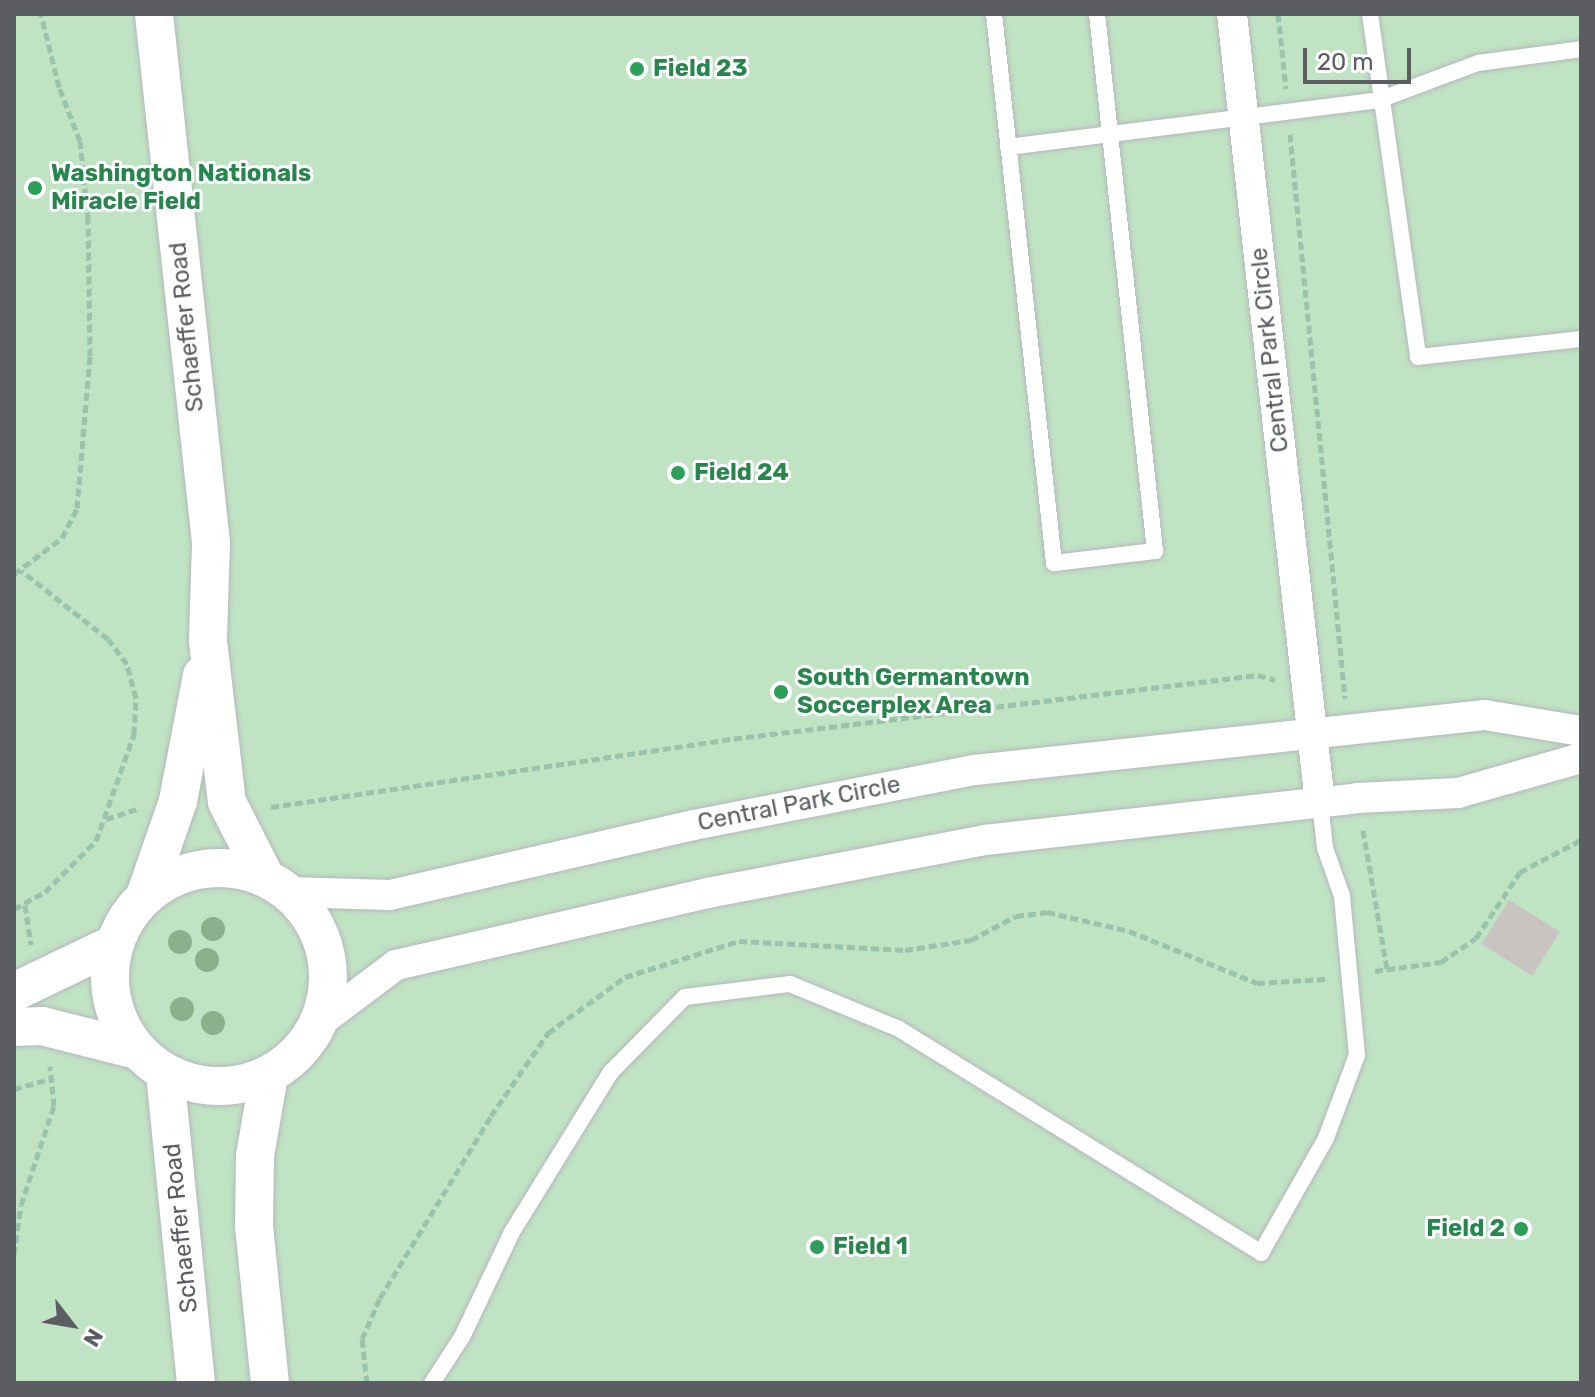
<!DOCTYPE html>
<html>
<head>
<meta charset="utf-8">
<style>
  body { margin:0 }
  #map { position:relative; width:1595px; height:1397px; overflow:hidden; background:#edebe3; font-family:Rubik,sans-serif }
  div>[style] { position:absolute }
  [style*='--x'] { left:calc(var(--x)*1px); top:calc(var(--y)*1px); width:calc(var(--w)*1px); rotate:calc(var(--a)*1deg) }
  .green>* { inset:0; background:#c0e3c3; transform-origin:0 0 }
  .building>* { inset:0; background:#c8c5c0; transform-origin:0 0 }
  .path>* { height:5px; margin-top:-2.5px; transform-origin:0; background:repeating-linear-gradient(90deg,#9ac3a9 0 8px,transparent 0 12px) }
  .roads { filter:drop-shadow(0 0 2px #b5b7bc) drop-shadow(0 0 2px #b5b7bc) }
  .service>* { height:16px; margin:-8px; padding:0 8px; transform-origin:8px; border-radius:8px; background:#fff }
  .minor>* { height:30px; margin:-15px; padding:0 15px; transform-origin:15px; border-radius:15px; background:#fff }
  .tertiary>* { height:38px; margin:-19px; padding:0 19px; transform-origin:19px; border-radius:19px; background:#fff }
  .tertiary>.ring { margin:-19px; padding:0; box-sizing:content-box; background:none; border:38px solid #fff; border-radius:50% }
  .trees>* { width:24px; height:24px; margin:-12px; border-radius:50%; background:#8bb18c }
  .dots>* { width:22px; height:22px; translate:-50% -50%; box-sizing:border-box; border:4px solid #fff; border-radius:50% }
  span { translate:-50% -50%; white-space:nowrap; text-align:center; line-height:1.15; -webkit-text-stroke:6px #fff; paint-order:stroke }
  .leisure-label { font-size:24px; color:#27864d; font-weight:700 }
  .left { translate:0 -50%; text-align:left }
  .right { translate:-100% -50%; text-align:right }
  .street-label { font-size:24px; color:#5b5d62 }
  .frame { position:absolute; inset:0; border:16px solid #5b5d62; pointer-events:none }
  .north { position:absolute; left:32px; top:1285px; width:80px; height:80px; -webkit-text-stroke:6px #fff; paint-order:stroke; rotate:121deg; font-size:22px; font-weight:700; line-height:32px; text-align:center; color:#5b5d62 }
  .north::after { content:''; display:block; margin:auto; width:28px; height:36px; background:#5b5d62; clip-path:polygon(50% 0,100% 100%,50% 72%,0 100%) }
  .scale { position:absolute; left:1303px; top:48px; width:108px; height:36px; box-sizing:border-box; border:4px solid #5b5d62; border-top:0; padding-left:10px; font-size:24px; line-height:28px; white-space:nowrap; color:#5b5d62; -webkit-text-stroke:6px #fff; paint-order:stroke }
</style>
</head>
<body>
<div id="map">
  <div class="green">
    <i style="left:14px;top:14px;width:1567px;height:1369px"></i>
  </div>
  <div class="building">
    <i style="left:1509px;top:900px;width:60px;height:52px;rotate:32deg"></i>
  </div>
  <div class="path">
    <i style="--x:1278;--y:14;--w:75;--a:83.9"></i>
    <i style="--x:1290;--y:134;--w:567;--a:84.43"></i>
    <i style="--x:14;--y:574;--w:60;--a:-36.9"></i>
    <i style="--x:62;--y:538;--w:34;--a:-63"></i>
    <i style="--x:77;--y:508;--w:153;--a:-85.1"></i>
    <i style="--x:90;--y:356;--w:136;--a:-90.8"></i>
    <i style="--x:88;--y:220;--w:79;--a:-95.8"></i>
    <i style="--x:80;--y:141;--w:58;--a:-111.3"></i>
    <i style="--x:59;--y:87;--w:75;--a:-103.9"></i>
    <i style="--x:271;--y:807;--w:456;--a:-8.4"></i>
    <i style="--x:722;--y:740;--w:540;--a:-6.91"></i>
    <i style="--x:1258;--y:675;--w:18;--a:16"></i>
    <i style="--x:106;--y:819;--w:32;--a:-18"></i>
    <i style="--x:1363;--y:830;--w:141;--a:80.2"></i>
    <i style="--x:25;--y:905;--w:40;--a:81.5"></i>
    <i style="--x:14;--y:909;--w:35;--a:-29"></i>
    <i style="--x:45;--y:892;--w:72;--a:-45"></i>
    <i style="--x:96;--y:841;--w:114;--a:-70.4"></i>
    <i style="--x:134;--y:734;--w:36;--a:-87"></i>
    <i style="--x:136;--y:698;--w:35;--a:-105"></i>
    <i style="--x:127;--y:664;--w:31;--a:-127"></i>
    <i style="--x:108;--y:639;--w:110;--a:-141.7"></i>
    <i style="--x:1375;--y:971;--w:67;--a:-7.8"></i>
    <i style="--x:1441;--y:962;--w:42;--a:-34.4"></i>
    <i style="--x:1476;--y:938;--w:79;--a:-56.3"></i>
    <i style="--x:1520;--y:872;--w:69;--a:-27.7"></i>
    <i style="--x:14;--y:1089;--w:41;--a:-15.8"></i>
    <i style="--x:14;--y:1254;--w:49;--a:-81.9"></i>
    <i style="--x:21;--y:1205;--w:104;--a:-71.6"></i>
    <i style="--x:54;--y:1106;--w:40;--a:-95.7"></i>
    <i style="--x:367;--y:1383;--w:44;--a:-96.5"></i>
    <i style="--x:362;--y:1339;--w:45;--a:-66.3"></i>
    <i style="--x:380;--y:1298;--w:213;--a:-58.6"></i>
    <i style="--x:491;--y:1116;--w:101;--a:-55.5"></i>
    <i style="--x:548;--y:1033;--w:95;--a:-36"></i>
    <i style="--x:625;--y:977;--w:120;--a:-17.5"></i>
    <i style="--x:739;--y:941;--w:166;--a:3.1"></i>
    <i style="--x:905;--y:950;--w:67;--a:-8.6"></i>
    <i style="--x:971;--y:940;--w:51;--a:-28.1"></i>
    <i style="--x:1016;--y:916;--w:31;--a:-7"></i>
    <i style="--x:1047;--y:912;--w:84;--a:13"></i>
    <i style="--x:1129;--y:931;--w:138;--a:22.1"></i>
    <i style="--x:1257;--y:983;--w:69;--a:-3.3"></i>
  </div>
  <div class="roads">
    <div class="service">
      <i style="--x:994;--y:14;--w:552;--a:83.76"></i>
      <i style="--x:1054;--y:563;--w:102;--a:-6.8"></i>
      <i style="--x:1155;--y:551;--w:540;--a:-96.16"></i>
      <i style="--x:1370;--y:14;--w:346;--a:82"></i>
      <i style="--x:1418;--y:357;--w:164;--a:-6.3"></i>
      <i style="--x:1008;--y:147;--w:374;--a:-7.2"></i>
      <i style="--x:1379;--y:100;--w:106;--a:-20.5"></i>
      <i style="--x:1478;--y:63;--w:104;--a:-7.7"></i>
      <i style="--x:432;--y:1383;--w:55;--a:-56.9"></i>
      <i style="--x:462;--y:1337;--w:116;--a:-64.5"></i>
      <i style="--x:512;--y:1232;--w:188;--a:-58.3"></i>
      <i style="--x:611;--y:1072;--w:105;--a:-45.4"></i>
      <i style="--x:685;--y:997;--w:106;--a:-7.1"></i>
      <i style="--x:790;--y:984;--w:118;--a:22.4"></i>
      <i style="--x:899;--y:1029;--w:426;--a:31.7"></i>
      <i style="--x:1261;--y:1253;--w:132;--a:-60.5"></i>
      <i style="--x:1326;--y:1138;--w:89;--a:-69.5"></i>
      <i style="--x:1357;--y:1055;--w:160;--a:-95.4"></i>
      <i style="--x:1342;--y:896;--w:51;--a:-109.5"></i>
      <i style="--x:1325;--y:848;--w:45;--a:-96.3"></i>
    </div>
    <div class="minor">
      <i style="--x:1232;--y:14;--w:794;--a:83.64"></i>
      <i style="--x:289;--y:892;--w:101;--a:1.7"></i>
      <i style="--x:390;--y:895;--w:312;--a:-13"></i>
      <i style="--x:694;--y:825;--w:286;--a:-11.1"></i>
      <i style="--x:975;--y:770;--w:513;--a:-6.16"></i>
      <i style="--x:1485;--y:715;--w:97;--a:9.5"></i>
      <i style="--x:320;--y:1022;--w:95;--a:-36.9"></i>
      <i style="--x:396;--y:965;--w:320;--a:-13"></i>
      <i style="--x:708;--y:893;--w:282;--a:-10.8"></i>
      <i style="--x:985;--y:840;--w:374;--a:-6.4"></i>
      <i style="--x:1357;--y:798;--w:101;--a:-2.8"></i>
      <i style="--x:1458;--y:793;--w:128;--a:-15.9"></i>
    </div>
    <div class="tertiary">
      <i style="--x:154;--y:14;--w:532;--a:83.85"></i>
      <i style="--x:211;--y:543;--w:98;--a:91.8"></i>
      <i style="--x:208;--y:641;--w:162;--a:83.3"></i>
      <i style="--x:227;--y:802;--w:84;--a:63.1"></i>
      <i class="ring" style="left:110px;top:868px;width:180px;height:180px"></i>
      <i style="--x:145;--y:896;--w:101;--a:-70.8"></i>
      <i style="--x:178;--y:801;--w:128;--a:-79.2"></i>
      <i style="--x:14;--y:992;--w:106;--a:-25.6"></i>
      <i style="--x:14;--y:1027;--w:28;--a:-2"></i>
      <i style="--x:42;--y:1026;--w:98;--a:14.2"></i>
      <i style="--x:165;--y:1073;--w:312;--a:84.3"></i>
      <i style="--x:269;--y:1075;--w:82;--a:99.8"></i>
      <i style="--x:255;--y:1156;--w:70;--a:90.8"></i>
      <i style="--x:254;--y:1226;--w:158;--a:84.2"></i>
    </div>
  </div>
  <div class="trees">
    <i style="left:213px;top:929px"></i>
    <i style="left:180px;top:942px"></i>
    <i style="left:207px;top:960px"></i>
    <i style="left:182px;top:1009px"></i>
    <i style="left:213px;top:1023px"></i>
  </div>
  <div class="dots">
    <i style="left:637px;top:69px;background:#2e9e5b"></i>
    <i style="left:35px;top:188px;background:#2e9e5b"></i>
    <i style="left:678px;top:473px;background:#2e9e5b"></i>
    <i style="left:781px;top:692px;background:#2e9e5b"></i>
    <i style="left:1521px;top:1229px;background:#2e9e5b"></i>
    <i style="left:817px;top:1247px;background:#2e9e5b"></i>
  </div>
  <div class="leisure-label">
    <span class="left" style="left:653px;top:69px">Field 23</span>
    <span class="left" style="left:51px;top:188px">Washington Nationals<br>Miracle Field</span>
    <span class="left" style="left:694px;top:473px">Field 24</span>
    <span class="left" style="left:797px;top:692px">South Germantown<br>Soccerplex Area</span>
    <span class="right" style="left:1505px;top:1229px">Field 2</span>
    <span class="left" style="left:833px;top:1247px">Field 1</span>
  </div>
  <div class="street-label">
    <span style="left:187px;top:327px;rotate:-96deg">Schaeffer Road</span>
    <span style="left:1270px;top:350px;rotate:-96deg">Central Park Circle</span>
    <span style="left:799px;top:804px;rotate:-11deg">Central Park Circle</span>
    <span style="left:181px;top:1228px;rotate:-96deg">Schaeffer Road</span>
  </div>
  <div class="frame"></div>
  <div class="north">N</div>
  <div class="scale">20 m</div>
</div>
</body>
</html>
